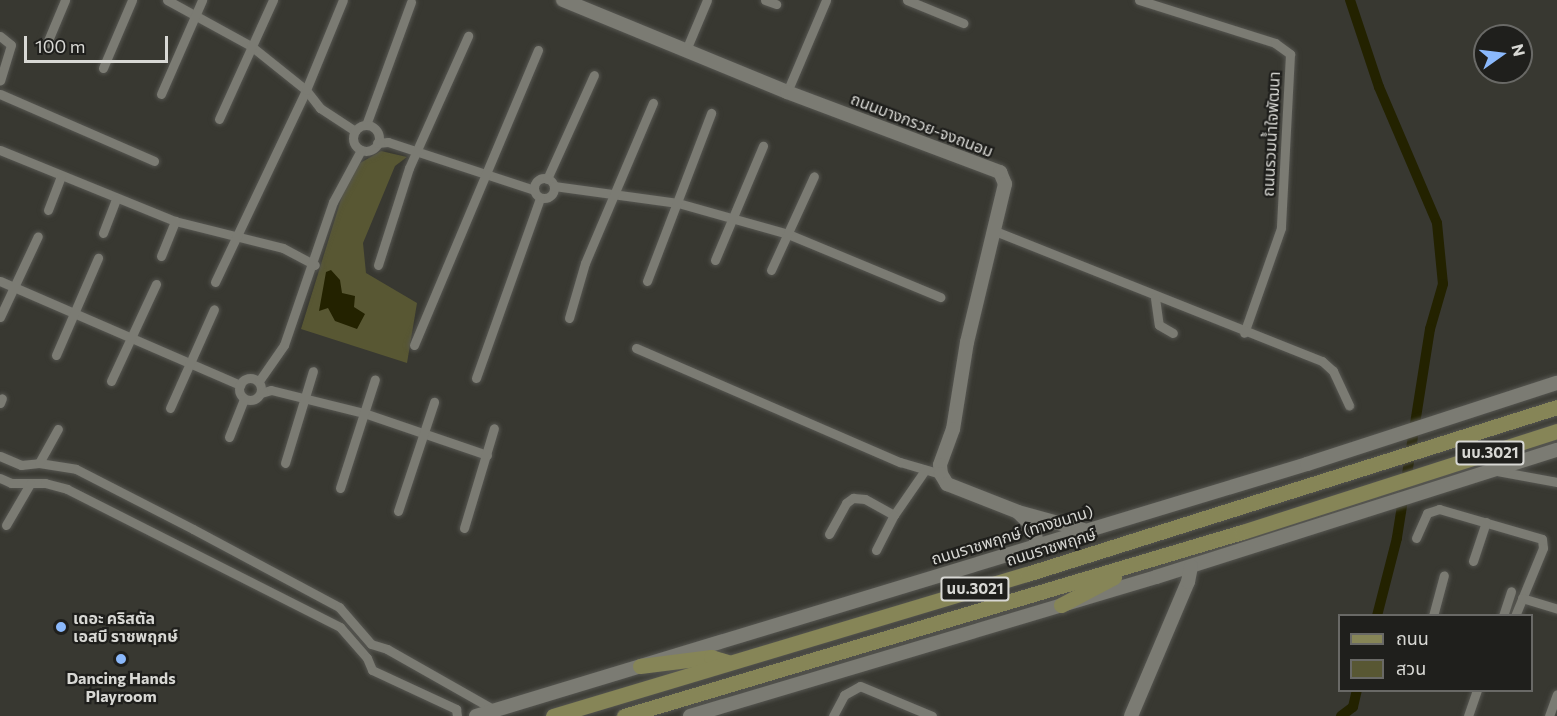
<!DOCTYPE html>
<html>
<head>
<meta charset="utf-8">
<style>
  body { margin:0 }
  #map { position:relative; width:1557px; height:716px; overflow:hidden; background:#383831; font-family:Commissioner,"Noto Sans Thai",sans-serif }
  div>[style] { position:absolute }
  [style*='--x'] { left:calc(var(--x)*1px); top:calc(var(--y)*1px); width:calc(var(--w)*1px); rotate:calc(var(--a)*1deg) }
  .green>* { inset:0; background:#585733 }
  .water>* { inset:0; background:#232200 }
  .canal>* { height:10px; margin:-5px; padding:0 5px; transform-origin:5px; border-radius:5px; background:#232200 }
  .roads { filter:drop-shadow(0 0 2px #565651) drop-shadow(0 0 2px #565651) }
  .street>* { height:9px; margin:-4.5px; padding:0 4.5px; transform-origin:4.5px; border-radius:4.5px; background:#7b7b73 }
  .street>.ring { margin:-4.5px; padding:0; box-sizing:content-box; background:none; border:9px solid #7b7b73; border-radius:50% }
  .secondary>* { height:14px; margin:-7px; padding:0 7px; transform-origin:7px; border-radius:7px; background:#7b7b73 }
  .primary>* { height:15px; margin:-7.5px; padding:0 7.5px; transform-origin:7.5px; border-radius:7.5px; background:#868557 }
  .dots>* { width:16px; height:16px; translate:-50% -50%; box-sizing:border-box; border:3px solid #1f1f1c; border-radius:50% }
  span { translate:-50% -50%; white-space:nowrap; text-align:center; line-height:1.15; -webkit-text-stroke:4.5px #1f1f1c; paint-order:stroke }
  .shield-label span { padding:2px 4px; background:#1f1f1c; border:2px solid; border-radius:4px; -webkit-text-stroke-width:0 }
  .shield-label { font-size:15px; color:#d8d8d4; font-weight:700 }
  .street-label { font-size:16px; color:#d8d8d4 }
  .poi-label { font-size:16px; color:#d8d8d4; font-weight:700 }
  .left { translate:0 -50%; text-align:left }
  .legend { position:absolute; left:1338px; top:614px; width:195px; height:78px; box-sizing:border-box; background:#1f1f1c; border:2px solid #696966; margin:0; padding:8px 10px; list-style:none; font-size:18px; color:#d8d8d4 }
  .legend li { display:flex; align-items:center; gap:12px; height:30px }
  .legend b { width:30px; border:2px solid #696966 }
  .north { position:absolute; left:1473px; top:24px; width:60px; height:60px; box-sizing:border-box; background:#1f1f1c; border:2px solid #696966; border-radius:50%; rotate:76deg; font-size:16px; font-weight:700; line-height:24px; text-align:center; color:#d8d8d4 }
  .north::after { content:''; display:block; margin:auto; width:21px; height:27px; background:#8bb9fc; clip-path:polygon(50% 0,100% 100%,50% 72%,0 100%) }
  .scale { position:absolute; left:24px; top:36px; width:144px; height:27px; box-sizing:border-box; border:3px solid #d8d8d4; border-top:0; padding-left:8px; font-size:18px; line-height:21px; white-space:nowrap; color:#d8d8d4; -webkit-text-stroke:4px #1f1f1c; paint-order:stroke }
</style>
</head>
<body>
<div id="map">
  <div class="green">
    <i style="clip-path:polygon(381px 151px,407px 157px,395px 166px,363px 243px,366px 273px,417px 303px,407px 363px,301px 329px,346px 183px,355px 166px)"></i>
  </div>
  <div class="water">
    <i style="clip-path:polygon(331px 270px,340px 280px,342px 293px,355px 296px,354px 307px,365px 314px,357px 329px,335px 321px,328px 308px,319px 311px,326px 272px)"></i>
  </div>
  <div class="canal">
    <i style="--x:1350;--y:0;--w:92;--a:71.6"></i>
    <i style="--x:1379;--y:87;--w:148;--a:66.9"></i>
    <i style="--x:1437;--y:223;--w:61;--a:84.4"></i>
    <i style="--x:1443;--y:284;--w:47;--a:106.1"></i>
    <i style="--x:1430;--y:329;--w:212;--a:99"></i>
    <i style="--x:1397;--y:538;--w:81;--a:104.4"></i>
    <i style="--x:1341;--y:716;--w:15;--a:-37"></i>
    <i style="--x:1353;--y:707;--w:17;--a:-77"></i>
  </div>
  <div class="roads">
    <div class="street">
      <i style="--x:167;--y:0;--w:96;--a:28.7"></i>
      <i style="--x:251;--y:46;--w:70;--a:38.7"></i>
      <i style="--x:306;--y:90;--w:23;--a:52"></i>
      <i style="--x:320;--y:108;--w:42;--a:33.3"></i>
      <i style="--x:765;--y:0;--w:12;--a:20"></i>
      <i style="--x:907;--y:0;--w:61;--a:22.3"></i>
      <i style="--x:1139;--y:0;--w:143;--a:17.5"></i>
      <i style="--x:1275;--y:43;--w:19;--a:36"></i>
      <i style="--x:1290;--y:54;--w:174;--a:93"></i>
      <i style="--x:1281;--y:228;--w:111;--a:109.4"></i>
      <i style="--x:0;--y:36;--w:14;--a:39"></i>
      <i style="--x:11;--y:45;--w:37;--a:107"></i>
      <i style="--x:47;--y:43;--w:47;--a:-67.3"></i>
      <i style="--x:686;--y:50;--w:54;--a:-67.2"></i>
      <i style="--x:103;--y:68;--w:74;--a:-66.9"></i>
      <i style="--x:787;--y:92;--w:100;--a:-67"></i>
      <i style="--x:0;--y:94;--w:168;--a:23.5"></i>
      <i style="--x:161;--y:94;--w:103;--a:-66.4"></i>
      <i style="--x:219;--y:119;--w:131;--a:-65.6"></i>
      <i style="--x:366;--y:125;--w:131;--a:-69.9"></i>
      <i class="ring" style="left:353px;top:125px;width:17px;height:17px"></i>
      <i style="--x:377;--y:143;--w:11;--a:-5"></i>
      <i style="--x:388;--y:142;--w:154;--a:18.2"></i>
      <i style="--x:0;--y:150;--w:189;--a:22.1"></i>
      <i style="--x:175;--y:221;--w:111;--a:14"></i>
      <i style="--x:283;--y:248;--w:36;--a:28"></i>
      <i class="ring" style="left:534px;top:178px;width:11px;height:11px"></i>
      <i style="--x:547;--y:179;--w:114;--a:-65.7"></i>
      <i style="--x:554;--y:186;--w:125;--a:7.8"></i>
      <i style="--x:678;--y:203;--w:114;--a:15.7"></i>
      <i style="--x:788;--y:234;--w:165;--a:22.5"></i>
      <i style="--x:48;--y:210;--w:36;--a:-69"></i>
      <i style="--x:995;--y:231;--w:352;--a:21.7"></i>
      <i style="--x:1322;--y:361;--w:15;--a:42"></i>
      <i style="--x:1333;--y:371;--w:38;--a:65"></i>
      <i style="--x:103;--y:233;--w:36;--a:-69"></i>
      <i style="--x:161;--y:256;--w:38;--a:-68"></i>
      <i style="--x:715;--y:260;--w:124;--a:-67.2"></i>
      <i style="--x:378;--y:265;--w:102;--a:-72.3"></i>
      <i style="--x:409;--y:168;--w:145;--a:-65.9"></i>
      <i style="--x:771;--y:270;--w:103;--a:-65.4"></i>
      <i style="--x:0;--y:281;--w:262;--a:23.4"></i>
      <i style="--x:647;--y:281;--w:180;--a:-69.1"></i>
      <i style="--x:215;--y:282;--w:212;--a:-64.6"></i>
      <i style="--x:306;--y:90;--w:97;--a:-67.7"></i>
      <i style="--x:1155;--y:298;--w:27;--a:82"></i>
      <i style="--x:1159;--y:325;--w:16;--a:30"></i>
      <i style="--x:0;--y:317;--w:89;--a:-64.9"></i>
      <i style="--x:569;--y:318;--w:57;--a:-73.8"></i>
      <i style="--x:585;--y:263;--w:174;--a:-67"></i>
      <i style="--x:414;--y:345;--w:320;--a:-67.2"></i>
      <i style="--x:636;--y:348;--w:288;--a:23.4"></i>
      <i style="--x:900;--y:462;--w:43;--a:16.3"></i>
      <i style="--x:56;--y:355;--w:106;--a:-66.6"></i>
      <i class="ring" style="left:239px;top:378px;width:13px;height:13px"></i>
      <i style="--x:476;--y:378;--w:191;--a:-70.4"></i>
      <i style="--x:111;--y:381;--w:107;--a:-65.1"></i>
      <i style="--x:259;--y:381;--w:44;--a:-55.2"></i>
      <i style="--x:284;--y:345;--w:151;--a:-71.1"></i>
      <i style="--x:333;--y:202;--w:59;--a:-61.7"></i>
      <i style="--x:261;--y:393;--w:10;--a:-17"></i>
      <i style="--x:271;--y:390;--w:96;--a:13.9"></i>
      <i style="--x:364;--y:413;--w:130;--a:18.9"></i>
      <i style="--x:0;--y:403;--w:5;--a:-68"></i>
      <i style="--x:170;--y:408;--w:108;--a:-66"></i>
      <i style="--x:229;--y:437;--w:41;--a:-68.5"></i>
      <i style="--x:0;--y:456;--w:23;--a:23"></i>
      <i style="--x:21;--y:465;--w:18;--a:-6"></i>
      <i style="--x:39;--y:463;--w:37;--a:9"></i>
      <i style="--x:76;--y:469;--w:131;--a:27.1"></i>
      <i style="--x:193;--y:529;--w:166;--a:28.1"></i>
      <i style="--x:339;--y:607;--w:49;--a:49.1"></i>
      <i style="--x:371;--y:644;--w:17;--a:17"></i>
      <i style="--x:387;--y:649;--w:124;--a:29.5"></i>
      <i style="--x:39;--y:463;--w:39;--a:-61"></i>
      <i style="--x:285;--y:463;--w:96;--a:-73.1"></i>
      <i style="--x:1497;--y:471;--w:61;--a:10.4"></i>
      <i style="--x:0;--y:478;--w:12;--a:24"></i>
      <i style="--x:11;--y:483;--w:34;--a:0"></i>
      <i style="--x:45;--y:483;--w:23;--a:15"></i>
      <i style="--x:67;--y:489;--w:306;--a:26.8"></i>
      <i style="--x:340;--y:627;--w:41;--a:48.9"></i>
      <i style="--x:367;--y:658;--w:13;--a:67"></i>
      <i style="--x:372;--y:670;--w:93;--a:24.9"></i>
      <i style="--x:456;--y:709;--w:7;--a:82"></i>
      <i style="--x:340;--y:488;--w:114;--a:-72.2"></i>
      <i style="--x:398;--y:511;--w:115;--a:-71.7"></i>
      <i style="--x:6;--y:525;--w:48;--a:-59.7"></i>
      <i style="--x:464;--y:528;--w:104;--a:-73.3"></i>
      <i style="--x:829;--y:534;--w:35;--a:-61"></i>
      <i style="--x:846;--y:503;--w:9;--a:-36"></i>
      <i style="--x:853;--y:498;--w:12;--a:5"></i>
      <i style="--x:865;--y:499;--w:33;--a:29"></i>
      <i style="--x:894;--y:515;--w:55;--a:-55.4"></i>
      <i style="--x:1416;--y:538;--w:27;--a:-66"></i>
      <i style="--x:1427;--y:513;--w:13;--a:-18"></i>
      <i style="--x:1439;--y:509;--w:107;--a:16.2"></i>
      <i style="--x:1542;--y:539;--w:9;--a:84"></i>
      <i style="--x:1543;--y:548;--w:74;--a:112.4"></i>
      <i style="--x:876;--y:550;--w:39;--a:-63"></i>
      <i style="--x:1473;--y:561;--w:41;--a:-71.6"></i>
      <i style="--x:1522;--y:598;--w:37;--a:17"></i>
      <i style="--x:1433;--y:616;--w:42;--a:-75"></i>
      <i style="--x:1503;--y:616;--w:26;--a:-72"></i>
      <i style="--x:833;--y:716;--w:24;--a:-62"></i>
      <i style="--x:844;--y:695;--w:18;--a:-29"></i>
      <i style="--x:860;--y:686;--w:78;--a:22.6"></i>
      <i style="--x:1468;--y:716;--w:28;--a:-71"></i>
      <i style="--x:1549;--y:716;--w:23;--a:-70"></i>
    </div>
    <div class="secondary">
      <i style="--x:563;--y:0;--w:242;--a:22.3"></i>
      <i style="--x:787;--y:92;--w:228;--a:20.6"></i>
      <i style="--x:1000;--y:172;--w:13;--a:67"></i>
      <i style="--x:1005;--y:184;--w:163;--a:103.5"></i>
      <i style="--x:967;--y:342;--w:88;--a:99.1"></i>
      <i style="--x:953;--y:429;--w:38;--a:110"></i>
      <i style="--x:940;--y:465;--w:9;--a:84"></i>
      <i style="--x:941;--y:474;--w:12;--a:59"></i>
      <i style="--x:947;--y:484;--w:76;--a:21.5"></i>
      <i style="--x:1018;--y:512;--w:68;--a:15.3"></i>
      <i style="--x:1019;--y:513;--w:21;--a:45"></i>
      <i style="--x:1034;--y:528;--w:17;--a:80"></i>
      <i style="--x:476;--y:716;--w:868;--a:-16.87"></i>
      <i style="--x:1307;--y:464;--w:263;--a:-18"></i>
      <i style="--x:690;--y:716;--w:486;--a:-16.6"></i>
      <i style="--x:1156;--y:577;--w:421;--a:-17.6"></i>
      <i style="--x:1131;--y:716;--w:146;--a:-67"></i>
      <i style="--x:1188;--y:582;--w:16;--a:-79"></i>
    </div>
    <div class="primary">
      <i style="--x:1061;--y:605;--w:60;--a:-27.8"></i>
      <i style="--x:640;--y:666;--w:72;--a:-7.2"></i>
      <i style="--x:711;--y:657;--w:17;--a:17"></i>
      <i style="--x:553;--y:716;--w:495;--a:-16.7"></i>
      <i style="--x:1027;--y:574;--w:556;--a:-17.49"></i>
      <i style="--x:624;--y:716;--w:645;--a:-16.58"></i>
      <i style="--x:1242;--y:532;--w:331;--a:-17.8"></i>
    </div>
  </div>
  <div class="dots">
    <i style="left:61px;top:627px;background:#8bb9fc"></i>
    <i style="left:121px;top:659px;background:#8bb9fc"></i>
  </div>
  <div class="shield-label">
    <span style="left:1490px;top:453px">นบ.3021</span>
    <span style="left:975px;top:589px">นบ.3021</span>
  </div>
  <div class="street-label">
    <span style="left:922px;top:125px;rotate:21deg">ถนนบางกรวย-จงถนอม</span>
    <span style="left:1271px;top:134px;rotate:-87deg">ถนนรวมน้ำใจพัฒนา</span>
    <span style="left:1012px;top:535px;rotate:-17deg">ถนนราชพฤกษ์ (ทางขนาน)</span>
    <span style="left:1051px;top:547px;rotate:-17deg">ถนนราชพฤกษ์</span>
  </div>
  <div class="poi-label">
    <span class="left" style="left:73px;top:627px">เดอะ คริสตัล<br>เอสบี ราชพฤกษ์</span>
    <span style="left:121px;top:687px">Dancing Hands<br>Playroom</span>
  </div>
  <ul class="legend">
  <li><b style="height:8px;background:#868557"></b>ถนน</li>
  <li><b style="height:16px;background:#585733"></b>สวน</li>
  </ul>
  <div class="north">N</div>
  <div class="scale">100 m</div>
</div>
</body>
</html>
